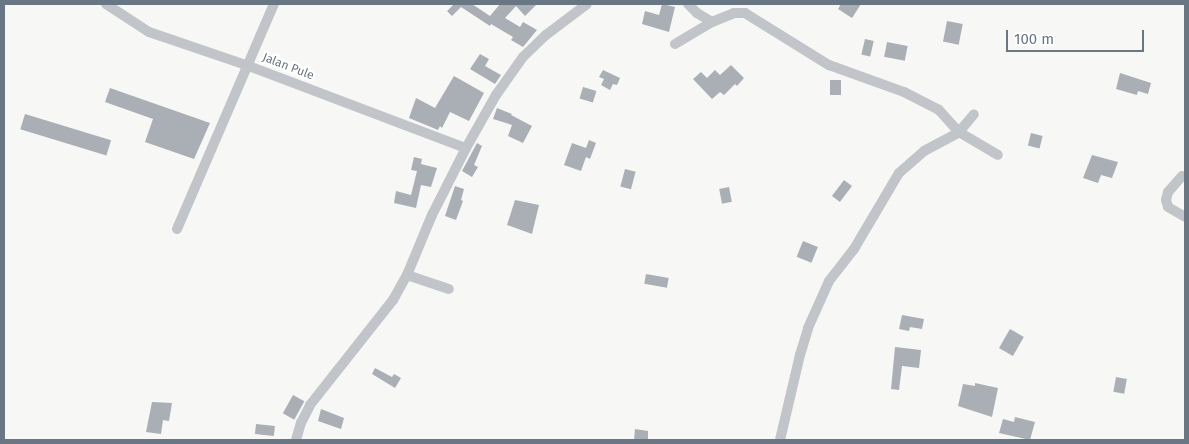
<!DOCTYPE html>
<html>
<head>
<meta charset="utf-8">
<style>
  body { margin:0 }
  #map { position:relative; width:1189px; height:444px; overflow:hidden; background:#f7f7f5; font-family:"Fira Sans",sans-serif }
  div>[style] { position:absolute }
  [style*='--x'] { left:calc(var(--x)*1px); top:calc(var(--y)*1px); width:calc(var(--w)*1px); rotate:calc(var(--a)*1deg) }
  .building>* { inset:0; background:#a9afb5; transform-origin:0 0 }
  .minor>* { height:10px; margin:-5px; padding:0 5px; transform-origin:5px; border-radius:5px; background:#c1c4c8 }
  span { translate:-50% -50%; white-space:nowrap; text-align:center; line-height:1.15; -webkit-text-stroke:5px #fff; paint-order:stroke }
  .street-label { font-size:12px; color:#697683 }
  .frame { position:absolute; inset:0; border:5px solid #697683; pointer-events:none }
  .scale { position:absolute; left:1006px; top:30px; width:138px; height:22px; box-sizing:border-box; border:2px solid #697683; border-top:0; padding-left:6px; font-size:15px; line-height:18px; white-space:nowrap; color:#697683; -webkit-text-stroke:4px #fff; paint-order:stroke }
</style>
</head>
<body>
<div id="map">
  <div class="building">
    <i style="clip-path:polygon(454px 4px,472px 4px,490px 16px,500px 4px,537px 4px,525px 16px,516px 6px,505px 18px,520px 27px,523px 22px,537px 30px,523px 47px,511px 40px,513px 37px,491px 24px,490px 26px,461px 7px,452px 16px,447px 11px)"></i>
    <i style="clip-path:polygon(662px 4px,675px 7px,669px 32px,642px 24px,645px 11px,659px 15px)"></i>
    <i style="clip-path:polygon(841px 4px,861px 4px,852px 18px,838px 9px)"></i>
    <i style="left:947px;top:21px;width:16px;height:21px;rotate:11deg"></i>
    <i style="left:865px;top:39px;width:9px;height:16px;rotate:13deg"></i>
    <i style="left:887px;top:42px;width:21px;height:15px;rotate:11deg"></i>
    <i style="clip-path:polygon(480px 54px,489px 59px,485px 66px,501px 75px,495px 84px,470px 69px)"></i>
    <i style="clip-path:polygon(731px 65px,744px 78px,737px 86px,735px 84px,724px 95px,720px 92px,712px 99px,693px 79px,701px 72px,707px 78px,715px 70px,720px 75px)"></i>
    <i style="clip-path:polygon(603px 70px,620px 78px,617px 85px,613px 84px,610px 90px,601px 85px,604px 79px,599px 77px)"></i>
    <i style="clip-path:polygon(1120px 73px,1151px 83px,1148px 94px,1138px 91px,1137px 95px,1116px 89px)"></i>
    <i style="clip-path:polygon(454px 76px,484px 93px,469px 121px,450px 112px,442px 128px,440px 126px,438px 130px,409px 118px,416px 98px,435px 108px)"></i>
    <i style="left:830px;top:80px;width:11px;height:15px"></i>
    <i style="left:583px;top:87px;width:14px;height:12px;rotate:17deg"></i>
    <i style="clip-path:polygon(110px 88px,210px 123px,194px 159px,145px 142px,153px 119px,105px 102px)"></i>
    <i style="clip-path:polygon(497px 108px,512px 114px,511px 115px,532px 126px,523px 143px,508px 136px,512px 125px,493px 119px)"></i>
    <i style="left:25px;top:114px;width:90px;height:16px;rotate:17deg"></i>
    <i style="left:1031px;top:133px;width:12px;height:13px;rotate:14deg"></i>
    <i style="clip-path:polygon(589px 140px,596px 143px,590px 159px,586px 157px,581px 171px,564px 165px,572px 143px,586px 148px)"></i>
    <i style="clip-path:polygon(477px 143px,482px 146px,474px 165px,478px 167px,472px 177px,462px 171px)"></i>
    <i style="clip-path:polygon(1092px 155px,1118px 162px,1112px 178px,1101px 175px,1098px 183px,1083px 178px)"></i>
    <i style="clip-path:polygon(414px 157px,422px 159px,421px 164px,437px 168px,431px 187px,421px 185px,416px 208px,394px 203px,396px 191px,411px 195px,417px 171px,411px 170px)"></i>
    <i style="left:625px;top:169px;width:11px;height:18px;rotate:15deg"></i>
    <i style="left:844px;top:180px;width:10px;height:20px;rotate:37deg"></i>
    <i style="clip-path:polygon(455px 186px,464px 189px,461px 200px,463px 201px,456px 220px,445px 216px)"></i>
    <i style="left:729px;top:187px;width:15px;height:10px;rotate:79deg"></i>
    <i style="clip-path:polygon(515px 200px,539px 205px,532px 234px,507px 225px)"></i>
    <i style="left:803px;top:241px;width:16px;height:17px;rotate:22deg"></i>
    <i style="left:646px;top:274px;width:23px;height:10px;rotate:10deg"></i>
    <i style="clip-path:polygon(902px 315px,924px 319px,922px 329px,910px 327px,909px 331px,899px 329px)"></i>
    <i style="left:1010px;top:329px;width:16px;height:22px;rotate:30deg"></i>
    <i style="clip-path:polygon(895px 347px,921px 350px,919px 368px,902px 366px,899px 390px,891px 389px)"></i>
    <i style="clip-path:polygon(375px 368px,392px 377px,394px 374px,401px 378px,395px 388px,372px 374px)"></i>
    <i style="left:1116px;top:377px;width:11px;height:15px;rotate:10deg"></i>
    <i style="clip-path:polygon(975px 383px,998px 388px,992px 417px,958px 406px,963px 384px,975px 386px)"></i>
    <i style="left:293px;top:395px;width:13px;height:21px;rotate:29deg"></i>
    <i style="clip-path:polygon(152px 402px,172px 403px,169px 421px,163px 420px,161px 434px,146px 432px)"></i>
    <i style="clip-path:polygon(321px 409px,344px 418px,341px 429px,318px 421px)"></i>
    <i style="clip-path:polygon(1015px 417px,1035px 422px,1030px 440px,999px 433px,1003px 419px,1014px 422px)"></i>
    <i style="left:256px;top:424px;width:19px;height:10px;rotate:6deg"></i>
    <i style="clip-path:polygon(635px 429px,648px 431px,648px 440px,634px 440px)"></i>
  </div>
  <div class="minor">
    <i style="--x:106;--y:4;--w:51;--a:33.1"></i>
    <i style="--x:149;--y:32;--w:102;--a:18.8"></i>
    <i style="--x:246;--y:65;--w:235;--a:20.7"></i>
    <i style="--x:688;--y:4;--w:13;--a:45"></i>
    <i style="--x:697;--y:13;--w:17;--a:31"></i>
    <i style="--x:712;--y:22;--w:24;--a:-22"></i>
    <i style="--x:734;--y:13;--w:11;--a:0"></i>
    <i style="--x:745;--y:13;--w:99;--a:31.8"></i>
    <i style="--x:829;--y:65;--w:80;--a:19.8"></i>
    <i style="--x:904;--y:92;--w:39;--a:27"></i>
    <i style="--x:939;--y:110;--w:30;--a:48"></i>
    <i style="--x:959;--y:132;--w:45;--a:30.5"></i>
    <i style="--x:675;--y:44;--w:43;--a:-30.7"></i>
    <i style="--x:1182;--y:176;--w:21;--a:131"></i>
    <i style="--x:1168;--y:192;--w:8;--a:104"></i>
    <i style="--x:1166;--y:200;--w:7;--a:74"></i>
    <i style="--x:1168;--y:207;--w:20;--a:30"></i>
    <i style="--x:177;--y:229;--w:245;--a:-66.7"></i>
    <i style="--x:407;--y:275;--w:44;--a:18.4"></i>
    <i style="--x:296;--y:440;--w:18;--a:-74"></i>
    <i style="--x:301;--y:423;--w:20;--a:-63"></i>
    <i style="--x:310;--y:405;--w:134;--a:-51.7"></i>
    <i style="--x:393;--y:300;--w:29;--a:-61"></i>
    <i style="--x:407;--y:275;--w:65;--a:-67.4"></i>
    <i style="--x:432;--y:215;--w:75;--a:-63.1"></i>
    <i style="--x:466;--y:148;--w:61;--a:-60.5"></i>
    <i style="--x:496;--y:95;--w:47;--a:-54.6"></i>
    <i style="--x:523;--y:57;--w:32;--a:-44"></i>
    <i style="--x:546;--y:35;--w:51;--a:-37.1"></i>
    <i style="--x:780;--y:440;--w:87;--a:-76.8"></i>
    <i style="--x:800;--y:355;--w:28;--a:-73"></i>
    <i style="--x:808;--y:328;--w:51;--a:-65.9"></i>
    <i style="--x:829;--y:281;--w:41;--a:-52"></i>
    <i style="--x:854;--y:249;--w:88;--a:-59.4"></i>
    <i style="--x:899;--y:173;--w:33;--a:-41"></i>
    <i style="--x:924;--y:151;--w:40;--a:-28"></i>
    <i style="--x:959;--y:132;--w:23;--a:-50"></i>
  </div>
  <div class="street-label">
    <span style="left:288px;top:67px;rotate:21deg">Jalan Pule</span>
  </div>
  <div class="frame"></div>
  <div class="scale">100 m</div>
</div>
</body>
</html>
